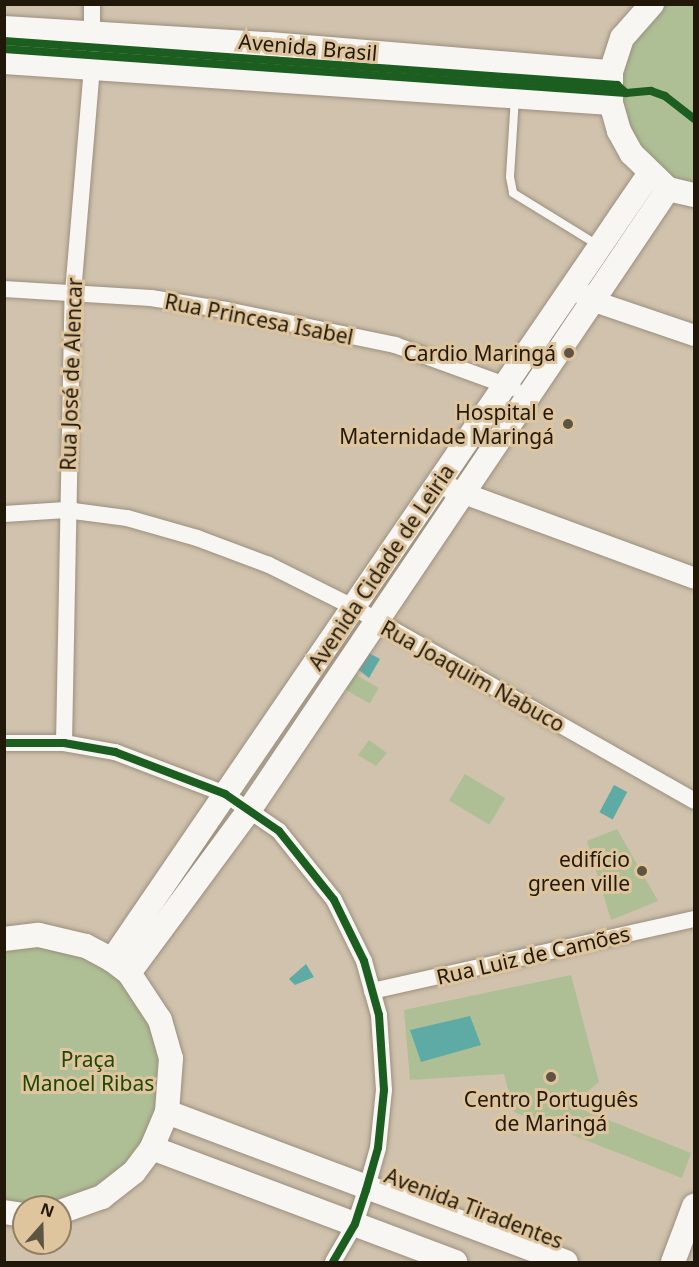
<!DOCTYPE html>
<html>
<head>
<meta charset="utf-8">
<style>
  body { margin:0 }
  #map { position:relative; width:699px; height:1267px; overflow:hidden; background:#d0c2ad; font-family:"Noto Sans",sans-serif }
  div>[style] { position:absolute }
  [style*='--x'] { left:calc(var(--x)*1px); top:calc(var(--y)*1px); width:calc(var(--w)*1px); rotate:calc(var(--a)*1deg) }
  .green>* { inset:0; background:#aebf95; transform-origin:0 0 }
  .water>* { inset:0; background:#5eaaa5; transform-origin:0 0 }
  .roads { filter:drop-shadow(0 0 2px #9a8f7e) drop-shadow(0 0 2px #9a8f7e) }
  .service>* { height:8px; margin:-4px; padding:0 4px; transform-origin:4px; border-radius:4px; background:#f8f6f3 }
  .minor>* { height:16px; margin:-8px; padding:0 8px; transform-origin:8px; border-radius:8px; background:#f8f6f3 }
  .tertiary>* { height:21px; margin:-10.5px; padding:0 10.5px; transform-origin:10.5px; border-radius:10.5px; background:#f8f6f3 }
  .secondary>* { height:24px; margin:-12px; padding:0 12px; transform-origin:12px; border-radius:12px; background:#f8f6f3 }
  .cycleway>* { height:8px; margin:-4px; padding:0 4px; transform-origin:4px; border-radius:4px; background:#1b5e20 }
  .dots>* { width:16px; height:16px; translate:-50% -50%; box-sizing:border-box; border:3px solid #dfc59e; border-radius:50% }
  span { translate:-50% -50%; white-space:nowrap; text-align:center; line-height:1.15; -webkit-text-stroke:6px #dfc59e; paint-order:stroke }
  .street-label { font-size:21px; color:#211809 }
  .poi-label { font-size:21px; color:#211809 }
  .right { translate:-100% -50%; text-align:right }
  .park-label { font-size:21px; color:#1f4807 }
  .frame { position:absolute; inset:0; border:6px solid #211809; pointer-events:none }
  .north { position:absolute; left:12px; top:1195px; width:60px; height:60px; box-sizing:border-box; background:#dfc59e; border:2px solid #938062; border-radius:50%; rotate:20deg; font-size:16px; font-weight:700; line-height:24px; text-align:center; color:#211809 }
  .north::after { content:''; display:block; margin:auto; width:21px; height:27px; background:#5e5442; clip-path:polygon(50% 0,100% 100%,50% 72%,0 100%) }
</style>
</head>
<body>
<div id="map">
  <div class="green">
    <i style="clip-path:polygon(652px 5px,694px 5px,694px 195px,668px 189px,611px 103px,5px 55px,4px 36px,610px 80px)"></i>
    <i style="left:351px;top:672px;width:32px;height:18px;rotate:30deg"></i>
    <i style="clip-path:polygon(369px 740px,387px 753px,376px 766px,358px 755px)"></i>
    <i style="left:465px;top:774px;width:47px;height:31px;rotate:31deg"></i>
    <i style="clip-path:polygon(617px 829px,658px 901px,611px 920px,587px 841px)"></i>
    <i style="clip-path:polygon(4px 939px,86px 946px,160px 1020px,171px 1085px,134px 1172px,60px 1207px,24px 1207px,5px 1212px)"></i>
    <i style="clip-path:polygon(571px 975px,599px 1082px,571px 1105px,691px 1153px,682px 1178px,514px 1112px,504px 1074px,410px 1080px,404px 1010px)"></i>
  </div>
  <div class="water">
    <i style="clip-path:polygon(367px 652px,380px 659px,369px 678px,355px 667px)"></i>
    <i style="left:614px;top:785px;width:15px;height:31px;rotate:28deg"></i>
    <i style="clip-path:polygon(306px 964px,314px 977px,295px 985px,289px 979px)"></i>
    <i style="clip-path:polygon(470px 1016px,481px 1045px,421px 1062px,410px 1030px)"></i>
  </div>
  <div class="roads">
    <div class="service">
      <i style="--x:515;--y:97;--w:80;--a:93.6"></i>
      <i style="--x:510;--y:177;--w:16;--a:79"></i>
      <i style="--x:513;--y:193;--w:101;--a:31.6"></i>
    </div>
    <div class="minor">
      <i style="--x:4;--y:289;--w:147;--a:3.5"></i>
      <i style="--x:151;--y:298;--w:76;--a:9.1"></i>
      <i style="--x:226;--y:310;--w:173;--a:11.7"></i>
      <i style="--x:395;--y:345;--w:126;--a:20"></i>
      <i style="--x:4;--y:514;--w:62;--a:-3.7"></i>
      <i style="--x:66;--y:510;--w:62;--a:7.5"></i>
      <i style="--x:127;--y:518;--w:73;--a:15.9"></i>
      <i style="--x:197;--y:538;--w:77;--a:20.6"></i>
      <i style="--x:269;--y:565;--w:94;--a:26.6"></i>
      <i style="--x:353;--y:607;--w:392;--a:29.6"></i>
      <i style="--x:4;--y:743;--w:60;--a:0"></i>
      <i style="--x:64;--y:743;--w:52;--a:10"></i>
      <i style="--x:115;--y:752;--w:118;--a:20.9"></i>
      <i style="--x:225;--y:794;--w:65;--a:34.4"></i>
      <i style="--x:279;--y:831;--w:88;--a:51.4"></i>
      <i style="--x:334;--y:900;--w:68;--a:63.8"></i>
      <i style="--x:364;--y:961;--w:56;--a:74.5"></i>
      <i style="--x:379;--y:1015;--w:75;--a:86.2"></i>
      <i style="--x:384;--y:1090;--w:58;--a:95.9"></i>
      <i style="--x:378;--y:1148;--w:44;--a:105.9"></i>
      <i style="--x:366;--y:1190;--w:36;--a:108"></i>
      <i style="--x:355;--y:1224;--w:44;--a:120.1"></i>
      <i style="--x:64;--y:743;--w:450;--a:-88.9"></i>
      <i style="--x:73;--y:293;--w:229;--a:-85.2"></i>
      <i style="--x:92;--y:65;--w:61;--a:-90"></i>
      <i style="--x:372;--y:991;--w:330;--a:-12.6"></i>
    </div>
    <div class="tertiary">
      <i style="--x:572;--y:287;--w:26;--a:32"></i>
      <i style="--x:594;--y:301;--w:106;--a:18.8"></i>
      <i style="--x:450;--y:488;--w:260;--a:20.2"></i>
    </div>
    <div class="secondary">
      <i style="--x:652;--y:4;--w:45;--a:131.4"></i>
      <i style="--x:622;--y:38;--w:36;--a:108"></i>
      <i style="--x:611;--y:72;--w:31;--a:90"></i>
      <i style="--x:611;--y:103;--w:29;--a:74"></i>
      <i style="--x:619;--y:131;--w:26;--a:61"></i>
      <i style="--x:632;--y:154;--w:50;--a:44.2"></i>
      <i style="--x:668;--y:189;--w:27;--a:13"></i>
      <i style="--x:4;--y:28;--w:265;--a:3.5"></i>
      <i style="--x:269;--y:44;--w:343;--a:4.7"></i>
      <i style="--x:4;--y:62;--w:608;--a:3.86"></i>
      <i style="--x:4;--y:939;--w:35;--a:-7"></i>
      <i style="--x:39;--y:935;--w:48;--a:13.2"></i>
      <i style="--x:86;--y:946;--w:30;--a:28"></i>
      <i style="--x:112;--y:960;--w:21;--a:37"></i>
      <i style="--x:129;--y:973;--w:56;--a:56.6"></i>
      <i style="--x:160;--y:1020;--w:40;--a:74"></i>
      <i style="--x:171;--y:1058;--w:54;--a:94.2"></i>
      <i style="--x:167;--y:1112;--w:39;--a:113"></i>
      <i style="--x:152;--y:1148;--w:30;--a:127"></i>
      <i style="--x:134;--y:1172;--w:41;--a:142"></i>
      <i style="--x:102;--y:1197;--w:45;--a:160.3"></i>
      <i style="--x:112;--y:960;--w:953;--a:-55.64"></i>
      <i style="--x:129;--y:973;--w:204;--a:-53.6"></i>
      <i style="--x:250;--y:809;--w:748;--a:-56.01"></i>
      <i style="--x:167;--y:1112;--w:426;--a:20.6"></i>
      <i style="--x:152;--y:1148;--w:324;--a:20.6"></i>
      <i style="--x:4;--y:1212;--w:20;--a:9"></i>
      <i style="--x:673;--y:1262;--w:60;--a:-69.4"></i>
    </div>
  </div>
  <div class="cycleway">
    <i style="--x:4;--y:41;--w:615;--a:4.11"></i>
    <i style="--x:617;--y:85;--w:12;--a:42"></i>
    <i style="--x:626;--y:93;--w:624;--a:-175.95"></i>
    <i style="--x:626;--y:93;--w:25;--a:-5"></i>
    <i style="--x:651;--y:91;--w:15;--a:20"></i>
    <i style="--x:665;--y:96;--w:37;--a:38"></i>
    <i style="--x:4;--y:743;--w:60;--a:0"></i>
    <i style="--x:64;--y:743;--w:52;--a:10"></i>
    <i style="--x:115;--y:752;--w:118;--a:20.9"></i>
    <i style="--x:225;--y:794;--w:65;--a:34.4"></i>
    <i style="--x:279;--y:831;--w:88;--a:51.4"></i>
    <i style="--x:334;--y:900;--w:68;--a:63.8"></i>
    <i style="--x:364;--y:961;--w:56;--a:74.5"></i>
    <i style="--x:379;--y:1015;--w:75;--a:86.2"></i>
    <i style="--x:384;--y:1090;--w:58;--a:95.9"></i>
    <i style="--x:378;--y:1148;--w:44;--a:105.9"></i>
    <i style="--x:366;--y:1190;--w:36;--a:108"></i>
    <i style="--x:355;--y:1224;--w:44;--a:120.1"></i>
  </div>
  <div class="dots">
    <i style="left:569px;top:353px;background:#5e5442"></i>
    <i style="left:568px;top:424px;background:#5e5442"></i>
    <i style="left:642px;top:871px;background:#5e5442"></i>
    <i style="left:551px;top:1077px;background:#5e5442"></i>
  </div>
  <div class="street-label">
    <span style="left:308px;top:47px;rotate:5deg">Avenida Brasil</span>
    <span style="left:259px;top:319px;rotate:11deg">Rua Princesa Isabel</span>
    <span style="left:71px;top:374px;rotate:-88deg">Rua José de Alencar</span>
    <span style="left:381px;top:567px;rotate:-56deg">Avenida Cidade de Leiria</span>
    <span style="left:473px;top:676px;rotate:29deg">Rua Joaquim Nabuco</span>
    <span style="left:533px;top:955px;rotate:-13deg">Rua Luiz de Camões</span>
    <span style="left:474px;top:1208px;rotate:21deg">Avenida Tiradentes</span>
  </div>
  <div class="poi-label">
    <span class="right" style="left:556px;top:353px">Cardio Maringá</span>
    <span class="right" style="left:554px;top:424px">Hospital e<br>Maternidade Maringá</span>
    <span class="right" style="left:630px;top:871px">edifício<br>green ville</span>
    <span style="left:551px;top:1111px">Centro Português<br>de Maringá</span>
  </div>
  <div class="park-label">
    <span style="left:88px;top:1071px">Praça<br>Manoel Ribas</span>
  </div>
  <div class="frame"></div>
  <div class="north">N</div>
</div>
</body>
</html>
